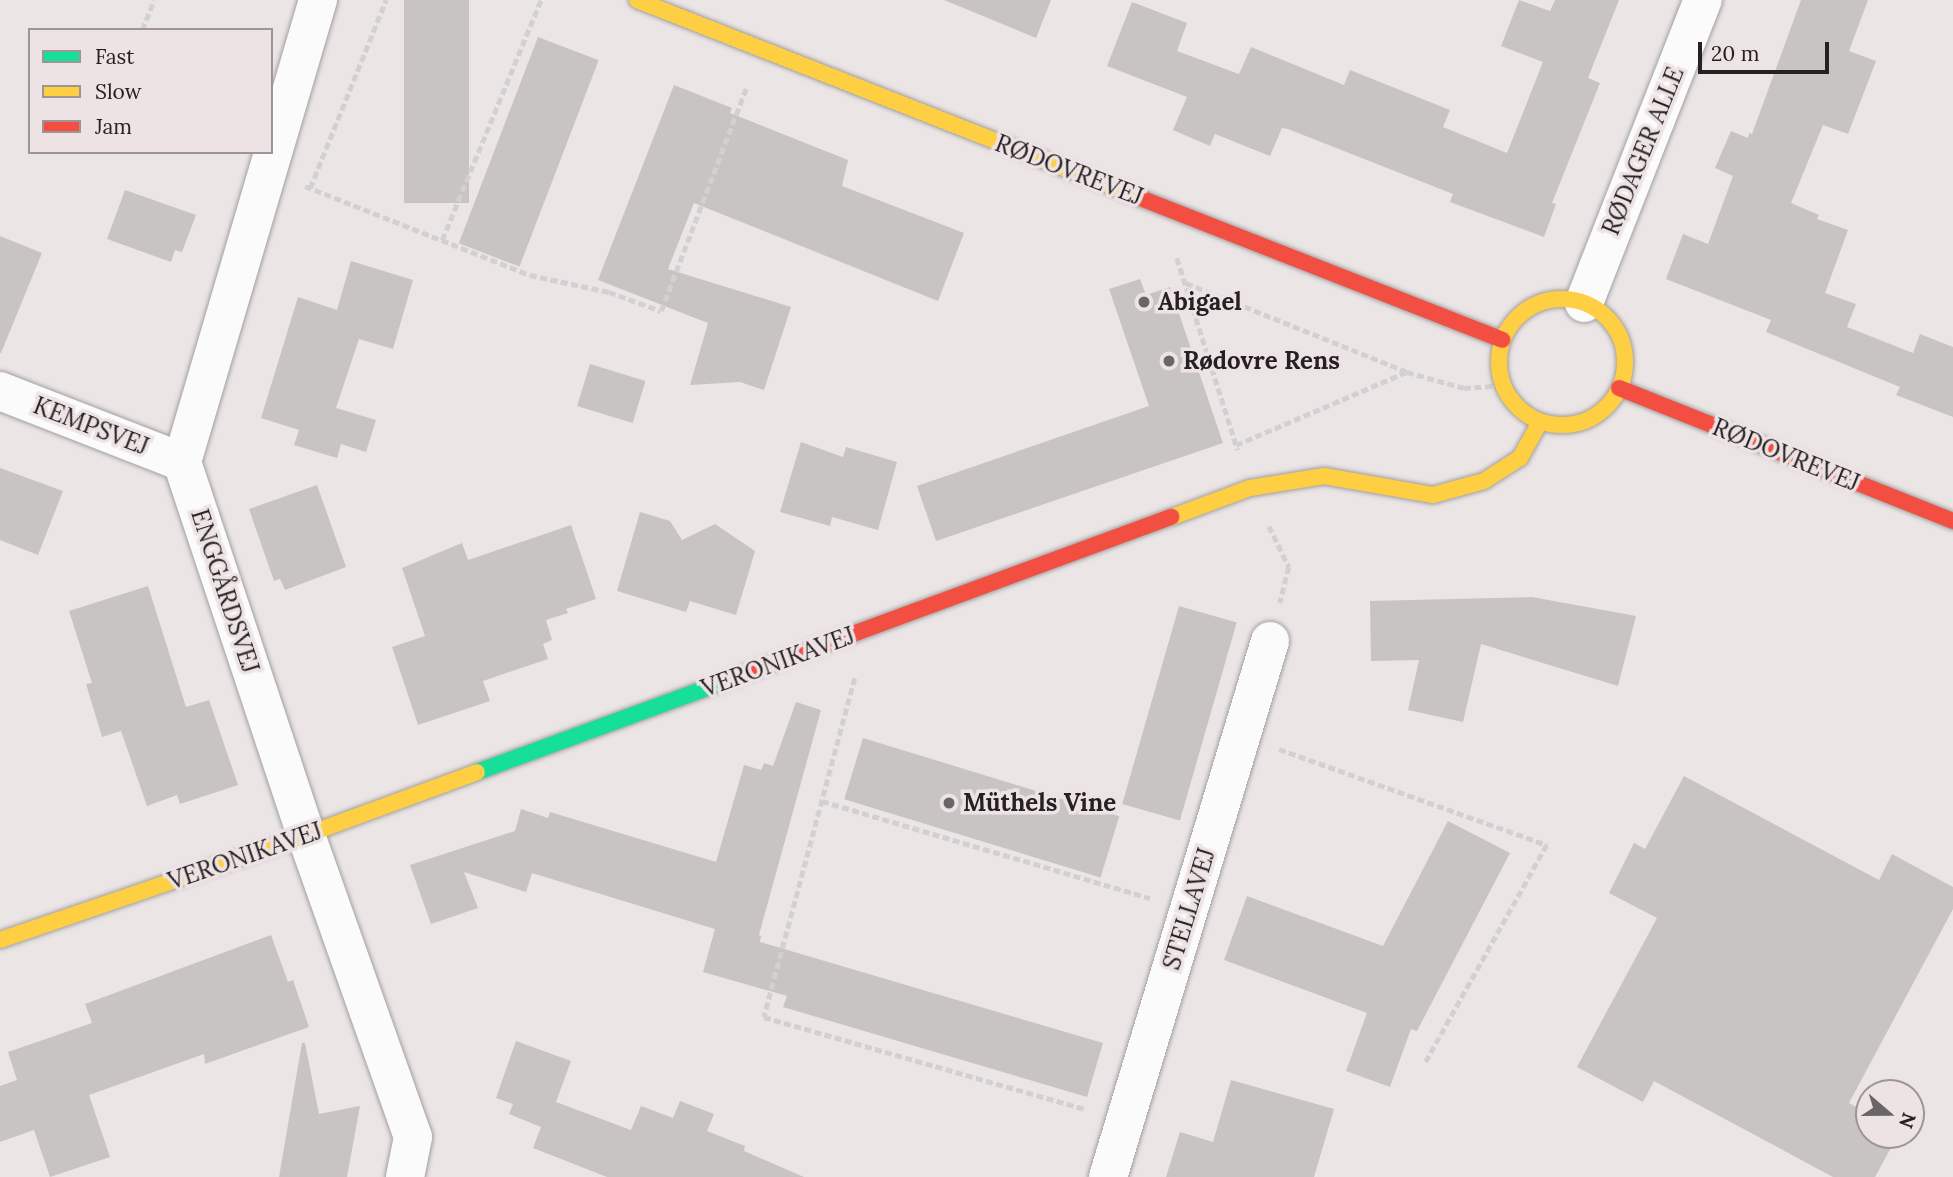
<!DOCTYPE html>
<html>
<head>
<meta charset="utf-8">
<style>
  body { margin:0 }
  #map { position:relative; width:1953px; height:1177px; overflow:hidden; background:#ebe5e6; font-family:Lora,serif }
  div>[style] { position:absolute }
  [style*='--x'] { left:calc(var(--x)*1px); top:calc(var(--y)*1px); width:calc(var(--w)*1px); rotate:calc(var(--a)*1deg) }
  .building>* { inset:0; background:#c8c4c4; transform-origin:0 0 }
  .path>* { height:4.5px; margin-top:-2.25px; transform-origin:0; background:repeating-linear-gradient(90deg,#d2d1d1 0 7px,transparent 0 10.5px) }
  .roads { filter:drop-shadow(0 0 2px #a4a0a0) drop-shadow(0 0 2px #a4a0a0) }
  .street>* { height:38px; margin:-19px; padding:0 19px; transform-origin:19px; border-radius:19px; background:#fcfbfb }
  .fast>* { height:16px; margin:-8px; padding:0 8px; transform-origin:8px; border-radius:8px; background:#16e098 }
  .slow>* { height:16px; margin:-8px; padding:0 8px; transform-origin:8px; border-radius:8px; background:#ffcf43 }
  .slow>.ring { margin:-8px; padding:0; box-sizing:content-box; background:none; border:16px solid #ffcf43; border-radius:50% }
  .jam>* { height:16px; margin:-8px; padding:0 8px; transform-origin:8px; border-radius:8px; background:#f24e42 }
  .dots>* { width:19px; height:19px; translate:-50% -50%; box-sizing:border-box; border:4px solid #ede3e4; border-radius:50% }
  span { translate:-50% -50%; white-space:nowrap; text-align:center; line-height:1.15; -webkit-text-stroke:7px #ede3e4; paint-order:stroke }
  .street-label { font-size:24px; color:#252122 }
  .poi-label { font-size:24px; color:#252122; font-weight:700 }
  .left { translate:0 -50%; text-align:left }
  .legend { position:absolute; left:28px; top:28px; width:245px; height:126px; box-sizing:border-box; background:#ede3e4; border:2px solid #9d9596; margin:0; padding:9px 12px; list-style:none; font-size:21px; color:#252122 }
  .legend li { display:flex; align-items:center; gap:14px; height:35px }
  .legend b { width:35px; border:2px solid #9d9596 }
  .north { position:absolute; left:1855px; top:1079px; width:70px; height:70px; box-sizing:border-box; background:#ede3e4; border:2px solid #9d9596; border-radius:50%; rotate:110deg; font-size:19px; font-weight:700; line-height:28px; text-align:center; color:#252122 }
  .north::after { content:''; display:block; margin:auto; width:24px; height:32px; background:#6a6667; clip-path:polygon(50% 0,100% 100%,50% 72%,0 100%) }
  .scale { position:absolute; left:1698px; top:42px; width:131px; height:32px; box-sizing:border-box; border:4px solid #252122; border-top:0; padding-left:9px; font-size:21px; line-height:24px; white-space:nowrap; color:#252122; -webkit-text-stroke:5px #ede3e4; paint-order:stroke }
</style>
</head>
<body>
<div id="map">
  <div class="building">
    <i style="left:404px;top:0;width:65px;height:203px"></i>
    <i style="clip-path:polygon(944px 0,1051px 0,1036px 38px)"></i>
    <i style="clip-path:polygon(1519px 0,1550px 11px,1555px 0,1619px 0,1588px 78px,1600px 83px,1552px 203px,1556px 204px,1544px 237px,1450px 202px,1453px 194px,1288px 129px,1282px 128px,1270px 156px,1215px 134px,1210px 146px,1173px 130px,1187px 97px,1107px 66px,1132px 2px,1187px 23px,1177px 51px,1239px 74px,1251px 47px,1344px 85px,1350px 70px,1450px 110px,1443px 127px,1507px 153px,1543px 62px,1501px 46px)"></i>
    <i style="clip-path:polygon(1801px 0,1868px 0,1849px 51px,1876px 61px,1848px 134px,1823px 125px,1791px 203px,1819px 215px,1817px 219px,1848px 230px,1825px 293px,1856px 304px,1847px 327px,1913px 353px,1920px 334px,1953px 347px,1953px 417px,1896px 395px,1900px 387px,1766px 332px,1771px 320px,1666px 279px,1683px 234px,1708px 244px,1733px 176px,1715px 168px,1731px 131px,1748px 138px,1749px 133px,1752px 134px)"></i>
    <i style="left:538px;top:37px;width:65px;height:221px;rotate:21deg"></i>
    <i style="clip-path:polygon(674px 85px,732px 108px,730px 113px,848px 160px,842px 186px,964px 233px,938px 301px,694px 203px,668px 269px,791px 307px,764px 390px,740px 382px,690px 385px,708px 323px,598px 280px)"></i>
    <i style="clip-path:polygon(125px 190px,196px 215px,182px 252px,175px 250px,171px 262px,107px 239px)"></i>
    <i style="clip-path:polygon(0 236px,42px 253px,1px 353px,0 353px)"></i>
    <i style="clip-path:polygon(351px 261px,413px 280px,393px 349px,359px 339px,336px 408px,376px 420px,366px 452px,341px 444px,337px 458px,294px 445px,299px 430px,261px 418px,298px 297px,337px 310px)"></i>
    <i style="clip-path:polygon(1140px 279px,1146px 295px,1170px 287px,1223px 443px,936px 541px,917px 486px,1149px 406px,1109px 289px)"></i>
    <i style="left:590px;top:364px;width:58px;height:44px;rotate:17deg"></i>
    <i style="clip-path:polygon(801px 442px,843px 457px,846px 447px,897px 462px,878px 530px,832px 517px,830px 526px,780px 512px)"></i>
    <i style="clip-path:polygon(0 468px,63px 491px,38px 555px,0 540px)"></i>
    <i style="clip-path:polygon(317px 485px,346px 567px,285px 590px,280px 579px,274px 581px,249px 509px)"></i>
    <i style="clip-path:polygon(640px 512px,670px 521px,682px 540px,715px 524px,755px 551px,736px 615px,690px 601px,686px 612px,617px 591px)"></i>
    <i style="clip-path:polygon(571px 525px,596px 599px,566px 609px,568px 613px,546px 620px,552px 640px,543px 644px,548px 659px,483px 681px,490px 701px,418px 725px,392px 647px,425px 636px,402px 568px,462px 543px,468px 560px)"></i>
    <i style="clip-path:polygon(148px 586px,186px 707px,209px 700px,238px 785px,180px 804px,177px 795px,147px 806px,121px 731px,102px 737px,86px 684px,92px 683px,69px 611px)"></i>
    <i style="clip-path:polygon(1532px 597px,1636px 616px,1618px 686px,1481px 644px,1463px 722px,1408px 710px,1419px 660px,1371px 661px,1370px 601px)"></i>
    <i style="left:1179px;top:606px;width:60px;height:206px;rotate:16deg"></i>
    <i style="clip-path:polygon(796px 702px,821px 710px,759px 935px,761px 936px,760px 942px,1103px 1043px,1087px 1097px,783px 1007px,787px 996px,703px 972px,715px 929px,532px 873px,526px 892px,464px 872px,478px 908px,431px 924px,410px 865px,515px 831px,521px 809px,548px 818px,550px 812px,716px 862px,744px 765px,761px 770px,764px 763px,773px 766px)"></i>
    <i style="left:863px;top:738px;width:268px;height:64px;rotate:17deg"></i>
    <i style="clip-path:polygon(1684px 776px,1879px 880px,1892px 854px,1953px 887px,1953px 909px,1849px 1103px,1869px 1113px,1869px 1135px,1898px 1135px,1875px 1177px,1833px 1177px,1654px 1081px,1643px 1102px,1577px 1067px,1657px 918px,1609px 893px,1634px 843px,1645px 849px)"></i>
    <i style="clip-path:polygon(1448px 821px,1510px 853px,1417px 1031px,1411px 1029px,1390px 1087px,1346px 1071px,1367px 1013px,1224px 960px,1247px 896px,1383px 946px)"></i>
    <i style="clip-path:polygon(271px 935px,288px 982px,293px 980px,309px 1027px,205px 1064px,204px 1054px,89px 1095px,110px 1157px,50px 1177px,34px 1130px,0 1142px,0 1086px,17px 1080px,8px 1052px,92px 1023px,85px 1004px)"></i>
    <i style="clip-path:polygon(516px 1041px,571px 1061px,556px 1102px,631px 1130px,641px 1106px,673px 1118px,680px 1101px,714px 1114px,707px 1131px,745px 1146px,744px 1151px,804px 1177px,607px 1177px,533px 1148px,541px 1127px,509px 1114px,513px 1104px,496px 1098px)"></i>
    <i style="clip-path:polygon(302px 1043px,305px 1043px,319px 1114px,360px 1106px,347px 1177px,279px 1177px)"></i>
    <i style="clip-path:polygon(1231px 1080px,1334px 1109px,1314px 1177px,1166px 1177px,1180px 1132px,1213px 1142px)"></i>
  </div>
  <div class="path">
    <i style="--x:142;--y:30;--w:32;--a:-68"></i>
    <i style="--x:305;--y:186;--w:242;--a:21.6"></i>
    <i style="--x:530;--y:275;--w:81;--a:12.1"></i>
    <i style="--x:609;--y:292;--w:55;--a:20.1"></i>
    <i style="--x:661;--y:311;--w:239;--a:-69.1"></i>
    <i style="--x:310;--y:188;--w:203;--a:-68"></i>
    <i style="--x:442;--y:240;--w:260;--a:-67.6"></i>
    <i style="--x:1177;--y:258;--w:201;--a:72.4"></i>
    <i style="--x:1186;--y:283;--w:238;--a:21.9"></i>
    <i style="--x:1407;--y:372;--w:59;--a:15.7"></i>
    <i style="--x:1464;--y:388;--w:39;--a:-4"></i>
    <i style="--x:1236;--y:445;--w:185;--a:-23.2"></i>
    <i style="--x:1269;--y:526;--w:46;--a:64"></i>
    <i style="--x:1289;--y:567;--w:37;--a:104"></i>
    <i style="--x:855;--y:678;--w:351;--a:105"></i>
    <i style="--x:764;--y:1017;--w:333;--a:16"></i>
    <i style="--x:1279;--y:749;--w:285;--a:19.7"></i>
    <i style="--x:1547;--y:845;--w:250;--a:119.2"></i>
    <i style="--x:822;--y:801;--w:342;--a:16.5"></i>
  </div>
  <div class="roads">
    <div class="street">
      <i style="--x:318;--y:0;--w:482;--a:106.4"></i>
      <i style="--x:182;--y:462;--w:393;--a:71.6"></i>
      <i style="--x:306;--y:835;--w:320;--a:70.5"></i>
      <i style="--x:413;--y:1137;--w:41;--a:101.3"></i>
      <i style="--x:1584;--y:303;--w:326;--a:-68.6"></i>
      <i style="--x:0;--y:391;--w:195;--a:21.3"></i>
      <i style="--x:1108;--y:1177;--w:560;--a:-73.18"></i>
    </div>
    <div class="fast">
      <i style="--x:477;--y:772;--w:276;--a:-20.1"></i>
    </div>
    <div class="slow">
      <i style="--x:637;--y:0;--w:544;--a:21.47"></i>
      <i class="ring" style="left:1499px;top:299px;width:110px;height:110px"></i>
      <i style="--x:1172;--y:517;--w:83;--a:-20.4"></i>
      <i style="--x:1250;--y:488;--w:75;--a:-9.2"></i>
      <i style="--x:1324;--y:476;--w:111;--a:9.9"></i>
      <i style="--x:1433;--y:495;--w:53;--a:-15.4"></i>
      <i style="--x:1484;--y:481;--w:43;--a:-32.6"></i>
      <i style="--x:1520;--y:458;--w:41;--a:-60.9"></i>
      <i style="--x:0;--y:940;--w:324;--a:-18.9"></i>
      <i style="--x:306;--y:835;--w:182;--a:-20.2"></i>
    </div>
    <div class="jam">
      <i style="--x:1143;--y:199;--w:386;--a:21.4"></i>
      <i style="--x:1619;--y:388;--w:360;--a:21.7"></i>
      <i style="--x:736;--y:677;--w:464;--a:-20.2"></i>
    </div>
  </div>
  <div class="dots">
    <i style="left:1144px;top:302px;background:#6a6667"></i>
    <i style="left:1169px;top:361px;background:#6a6667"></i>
    <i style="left:949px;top:803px;background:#6a6667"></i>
  </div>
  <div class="street-label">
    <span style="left:1643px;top:151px;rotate:-68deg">RØDAGER ALLE</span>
    <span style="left:1069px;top:170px;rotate:21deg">RØDOVREVEJ</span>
    <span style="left:91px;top:426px;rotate:21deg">KEMPSVEJ</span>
    <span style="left:1786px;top:455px;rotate:22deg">RØDOVREVEJ</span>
    <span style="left:225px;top:591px;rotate:72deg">ENGGÅRDSVEJ</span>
    <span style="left:778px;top:662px;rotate:-20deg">VERONIKAVEJ</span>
    <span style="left:245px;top:856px;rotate:-19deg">VERONIKAVEJ</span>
    <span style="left:1189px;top:909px;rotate:-73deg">STELLAVEJ</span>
  </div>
  <div class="poi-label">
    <span class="left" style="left:1158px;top:302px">Abigael</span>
    <span class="left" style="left:1183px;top:361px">Rødovre Rens</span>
    <span class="left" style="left:963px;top:803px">Müthels Vine</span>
  </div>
  <ul class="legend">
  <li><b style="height:9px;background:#16e098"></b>Fast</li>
  <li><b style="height:9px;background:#ffcf43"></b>Slow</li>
  <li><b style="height:9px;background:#f24e42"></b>Jam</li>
  </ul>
  <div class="north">N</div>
  <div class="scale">20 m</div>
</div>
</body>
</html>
